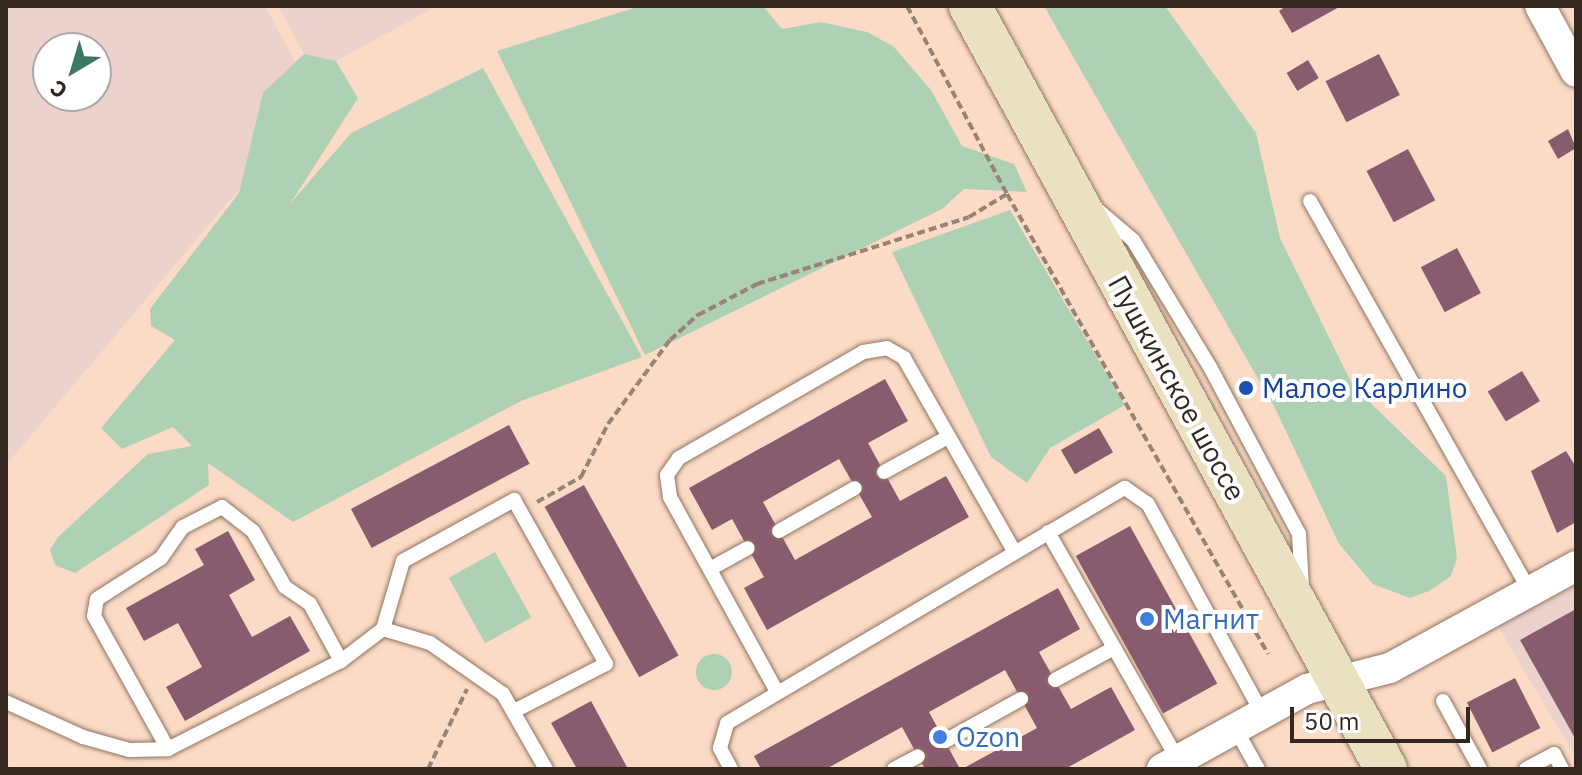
<!DOCTYPE html>
<html>
<head>
<meta charset="utf-8">
<style>
  body { margin:0 }
  #map { position:relative; width:1582px; height:775px; overflow:hidden; background:#fbdbc6; font-family:"IBM Plex Sans",sans-serif }
  div>[style] { position:absolute }
  [style*='--x'] { left:calc(var(--x)*1px); top:calc(var(--y)*1px); width:calc(var(--w)*1px); rotate:calc(var(--a)*1deg) }
  .industrial>* { inset:0; background:#ebd2cc }
  .green>* { inset:0; background:#aed0b4; transform-origin:0 0 }
  .round { border-radius:50% }
  .building>* { inset:0; background:#895b6e; transform-origin:0 0 }
  .path>* { height:4px; margin-top:-2px; transform-origin:0; background:repeating-linear-gradient(90deg,#998375 0 8px,transparent 0 12px) }
  .roads { filter:drop-shadow(0 0 2px #917461) drop-shadow(0 0 2px #917461) }
  .lane>* { height:14px; margin:-7px; padding:0 7px; transform-origin:7px; border-radius:7px; background:#fff }
  .street>* { height:30px; margin:-15px; padding:0 15px; transform-origin:15px; border-radius:15px; background:#fff }
  .secondary>* { height:42px; margin:-21px; padding:0 21px; transform-origin:21px; border-radius:21px; background:#e9e1c0 }
  .dots>* { width:22px; height:22px; translate:-50% -50%; box-sizing:border-box; border:4px solid #fff; border-radius:50% }
  span { translate:-50% -50%; white-space:nowrap; text-align:center; line-height:1.15; -webkit-text-stroke:8px #fff; paint-order:stroke }
  .street-label { font-size:28px; color:#33271f }
  .transit-label { font-size:28px; color:#164399 }
  .left { translate:0 -50%; text-align:left }
  .shop-label { font-size:28px; color:#366cbe }
  .frame { position:absolute; inset:0; border:8px solid #33271f; pointer-events:none }
  .north { position:absolute; left:32px; top:32px; width:80px; height:80px; box-sizing:border-box; background:#fff; border:2px solid #ada9a5; border-radius:50%; rotate:218deg; font-size:22px; font-weight:700; line-height:32px; text-align:center; color:#33271f }
  .north::after { content:''; display:block; margin:auto; width:28px; height:36px; background:#3c7964; clip-path:polygon(50% 0,100% 100%,50% 72%,0 100%) }
  .scale { position:absolute; left:1290px; top:707px; width:180px; height:36px; box-sizing:border-box; border:4px solid #33271f; border-top:0; padding-left:10px; font-size:24px; line-height:28px; white-space:nowrap; color:#33271f; -webkit-text-stroke:6px #fff; paint-order:stroke }
</style>
</head>
<body>
<div id="map">
  <div class="industrial">
    <i style="clip-path:polygon(evenodd,6px 6px,265px 6px,315px 99px,6px 465px,6px 6px,48px 48px,96px 48px,96px 96px,48px 96px,48px 48px)"></i>
    <i style="clip-path:polygon(278px 6px,437px 6px,336px 61px,304px 54px)"></i>
    <i style="clip-path:polygon(1576px 586px,1576px 758px,1498px 626px)"></i>
  </div>
  <div class="green">
    <i style="clip-path:polygon(640px 6px,763px 6px,782px 29px,821px 22px,867px 32px,893px 46px,931px 90px,962px 146px,1014px 164px,1027px 192px,964px 189px,942px 209px,645px 355px,497px 51px)"></i>
    <i style="clip-path:polygon(1044px 6px,1165px 6px,1256px 133px,1280px 238px,1353px 386px,1446px 476px,1457px 558px,1451px 576px,1429px 591px,1410px 598px,1373px 584px,1339px 544px,1276px 410px)"></i>
    <i style="clip-path:polygon(304px 54px,336px 61px,358px 98px,290px 204px,351px 133px,483px 68px,642px 357px,521px 401px,293px 522px,208px 463px,209px 485px,75px 573px,55px 565px,50px 550px,58px 537px,148px 454px,192px 446px,173px 427px,122px 449px,101px 428px,175px 340px,151px 326px,150px 309px,239px 193px,263px 93px)"></i>
    <i style="clip-path:polygon(1010px 210px,1125px 405px,1050px 448px,1027px 483px,991px 457px,892px 252px)"></i>
    <i style="left:495px;top:552px;width:75px;height:53px;rotate:61deg"></i>
    <i class="round" style="left:696px;top:654px;width:36px;height:36px"></i>
  </div>
  <div class="building">
    <i style="clip-path:polygon(1286px 6px,1341px 6px,1292px 33px,1279px 11px)"></i>
    <i style="left:1379px;top:54px;width:46px;height:60px;rotate:63deg"></i>
    <i style="left:1308px;top:60px;width:21px;height:25px;rotate:59deg"></i>
    <i style="clip-path:polygon(1568px 129px,1576px 148px,1558px 159px,1548px 141px)"></i>
    <i style="left:1408px;top:149px;width:58px;height:47px;rotate:62deg"></i>
    <i style="left:1457px;top:248px;width:51px;height:41px;rotate:62deg"></i>
    <i style="left:1522px;top:371px;width:35px;height:40px;rotate:59deg"></i>
    <i style="clip-path:polygon(evenodd,885px 379px,908px 421px,868px 443px,900px 501px,946px 476px,969px 517px,767px 630px,744px 588px,764px 577px,732px 519px,712px 530px,689px 488px,885px 379px,839px 459px,872px 517px,795px 560px,763px 502px,839px 459px)"></i>
    <i style="left:509px;top:425px;width:44px;height:179px;rotate:62deg"></i>
    <i style="left:1099px;top:428px;width:28px;height:44px;rotate:60deg"></i>
    <i style="clip-path:polygon(1566px 451px,1576px 467px,1576px 522px,1557px 533px,1531px 471px)"></i>
    <i style="left:584px;top:485px;width:195px;height:45px;rotate:61deg"></i>
    <i style="left:1130px;top:526px;width:180px;height:62px;rotate:61deg"></i>
    <i style="clip-path:polygon(228px 531px,255px 580px,229px 595px,252px 637px,290px 616px,310px 651px,185px 721px,166px 687px,202px 667px,178px 623px,144px 641px,126px 608px,204px 565px,195px 549px)"></i>
    <i style="clip-path:polygon(1058px 588px,1080px 629px,1039px 652px,1071px 709px,1111px 687px,1135px 730px,1065px 769px,962px 769px,1037px 728px,1005px 670px,929px 712px,960px 769px,925px 769px,902px 727px,826px 769px,761px 769px,754px 756px)"></i>
    <i style="clip-path:polygon(1576px 609px,1576px 740px,1520px 640px)"></i>
    <i style="left:1515px;top:678px;width:56px;height:54px;rotate:63deg"></i>
    <i style="clip-path:polygon(591px 701px,628px 769px,577px 769px,551px 723px)"></i>
  </div>
  <div class="path">
    <i style="--x:907;--y:6;--w:213;--a:62"></i>
    <i style="--x:537;--y:502;--w:51;--a:-29.6"></i>
    <i style="--x:581;--y:477;--w:59;--a:-63"></i>
    <i style="--x:608;--y:424;--w:104;--a:-53.6"></i>
    <i style="--x:670;--y:340;--w:38;--a:-42"></i>
    <i style="--x:698;--y:315;--w:67;--a:-27.7"></i>
    <i style="--x:757;--y:284;--w:222;--a:-17.5"></i>
    <i style="--x:969;--y:217;--w:44;--a:-31.2"></i>
    <i style="--x:1007;--y:194;--w:529;--a:60.43"></i>
    <i style="--x:428;--y:769;--w:89;--a:-64"></i>
  </div>
  <div class="roads">
    <div class="lane">
      <i style="--x:1310;--y:201;--w:446;--a:60.6"></i>
      <i style="--x:1099;--y:211;--w:45;--a:40.5"></i>
      <i style="--x:1133;--y:240;--w:151;--a:58.8"></i>
      <i style="--x:1211;--y:369;--w:187;--a:61.9"></i>
      <i style="--x:1299;--y:534;--w:53;--a:86.8"></i>
      <i style="--x:884;--y:472;--w:73;--a:-28.7"></i>
      <i style="--x:779;--y:531;--w:87;--a:-29.5"></i>
      <i style="--x:1048;--y:532;--w:262;--a:60.3"></i>
      <i style="--x:710;--y:569;--w:43;--a:-28.9"></i>
      <i style="--x:383;--y:629;--w:49;--a:16.6"></i>
      <i style="--x:430;--y:643;--w:89;--a:34.9"></i>
      <i style="--x:503;--y:694;--w:86;--a:60.2"></i>
      <i style="--x:1055;--y:680;--w:67;--a:-28.5"></i>
      <i style="--x:776;--y:690;--w:220;--a:-118.8"></i>
      <i style="--x:670;--y:497;--w:22;--a:-98"></i>
      <i style="--x:667;--y:475;--w:21;--a:-55"></i>
      <i style="--x:679;--y:458;--w:212;--a:-29.9"></i>
      <i style="--x:863;--y:352;--w:24;--a:-9"></i>
      <i style="--x:887;--y:348;--w:20;--a:30"></i>
      <i style="--x:904;--y:358;--w:222;--a:60.3"></i>
      <i style="--x:1443;--y:701;--w:77;--a:61.4"></i>
      <i style="--x:6;--y:702;--w:85;--a:24.4"></i>
      <i style="--x:83;--y:737;--w:48;--a:15.8"></i>
      <i style="--x:129;--y:750;--w:39;--a:-1"></i>
      <i style="--x:168;--y:749;--w:194;--a:-27"></i>
      <i style="--x:341;--y:661;--w:53;--a:-37.3"></i>
      <i style="--x:383;--y:629;--w:71;--a:-73.6"></i>
      <i style="--x:403;--y:561;--w:127;--a:-28.8"></i>
      <i style="--x:514;--y:500;--w:188;--a:60.7"></i>
      <i style="--x:606;--y:664;--w:101;--a:152.9"></i>
      <i style="--x:1235;--y:728;--w:47;--a:60.7"></i>
      <i style="--x:945;--y:741;--w:87;--a:-28.9"></i>
      <i style="--x:168;--y:749;--w:152;--a:-119.1"></i>
      <i style="--x:94;--y:616;--w:17;--a:-80"></i>
      <i style="--x:97;--y:599;--w:76;--a:-32.6"></i>
      <i style="--x:161;--y:558;--w:38;--a:-55"></i>
      <i style="--x:183;--y:527;--w:44;--a:-27.1"></i>
      <i style="--x:222;--y:507;--w:39;--a:38"></i>
      <i style="--x:253;--y:531;--w:64;--a:60.3"></i>
      <i style="--x:285;--y:587;--w:30;--a:34"></i>
      <i style="--x:310;--y:604;--w:65;--a:61.5"></i>
      <i style="--x:731;--y:769;--w:24;--a:-118"></i>
      <i style="--x:720;--y:748;--w:26;--a:-74"></i>
      <i style="--x:727;--y:723;--w:462;--a:-30.6"></i>
      <i style="--x:1125;--y:488;--w:28;--a:35"></i>
      <i style="--x:1148;--y:504;--w:238;--a:61.4"></i>
      <i style="--x:894;--y:769;--w:27;--a:-28"></i>
      <i style="--x:1526;--y:769;--w:32;--a:-28"></i>
      <i style="--x:1554;--y:754;--w:17;--a:62"></i>
    </div>
    <div class="street">
      <i style="--x:1540;--y:6;--w:75;--a:61.4"></i>
      <i style="--x:1162;--y:769;--w:166;--a:-28.9"></i>
      <i style="--x:1307;--y:689;--w:86;--a:-14.2"></i>
      <i style="--x:1390;--y:668;--w:212;--a:-28.7"></i>
    </div>
    <div class="secondary">
      <i style="--x:970;--y:6;--w:869;--a:61.4"></i>
    </div>
  </div>
  <div class="dots">
    <i style="left:1246px;top:388px;background:#1a4fb4"></i>
    <i style="left:1147px;top:619px;background:#3f7fe0"></i>
    <i style="left:940px;top:737px;background:#3f7fe0"></i>
  </div>
  <div class="street-label">
    <span style="left:1177px;top:388px;rotate:61deg">Пушкинское шоссе</span>
  </div>
  <div class="transit-label">
    <span class="left" style="left:1262px;top:388px">Малое Карлино</span>
  </div>
  <div class="shop-label">
    <span class="left" style="left:1163px;top:619px">Магнит</span>
    <span class="left" style="left:956px;top:737px">Ozon</span>
  </div>
  <div class="frame"></div>
  <div class="north">С</div>
  <div class="scale">50 m</div>
</div>
</body>
</html>
